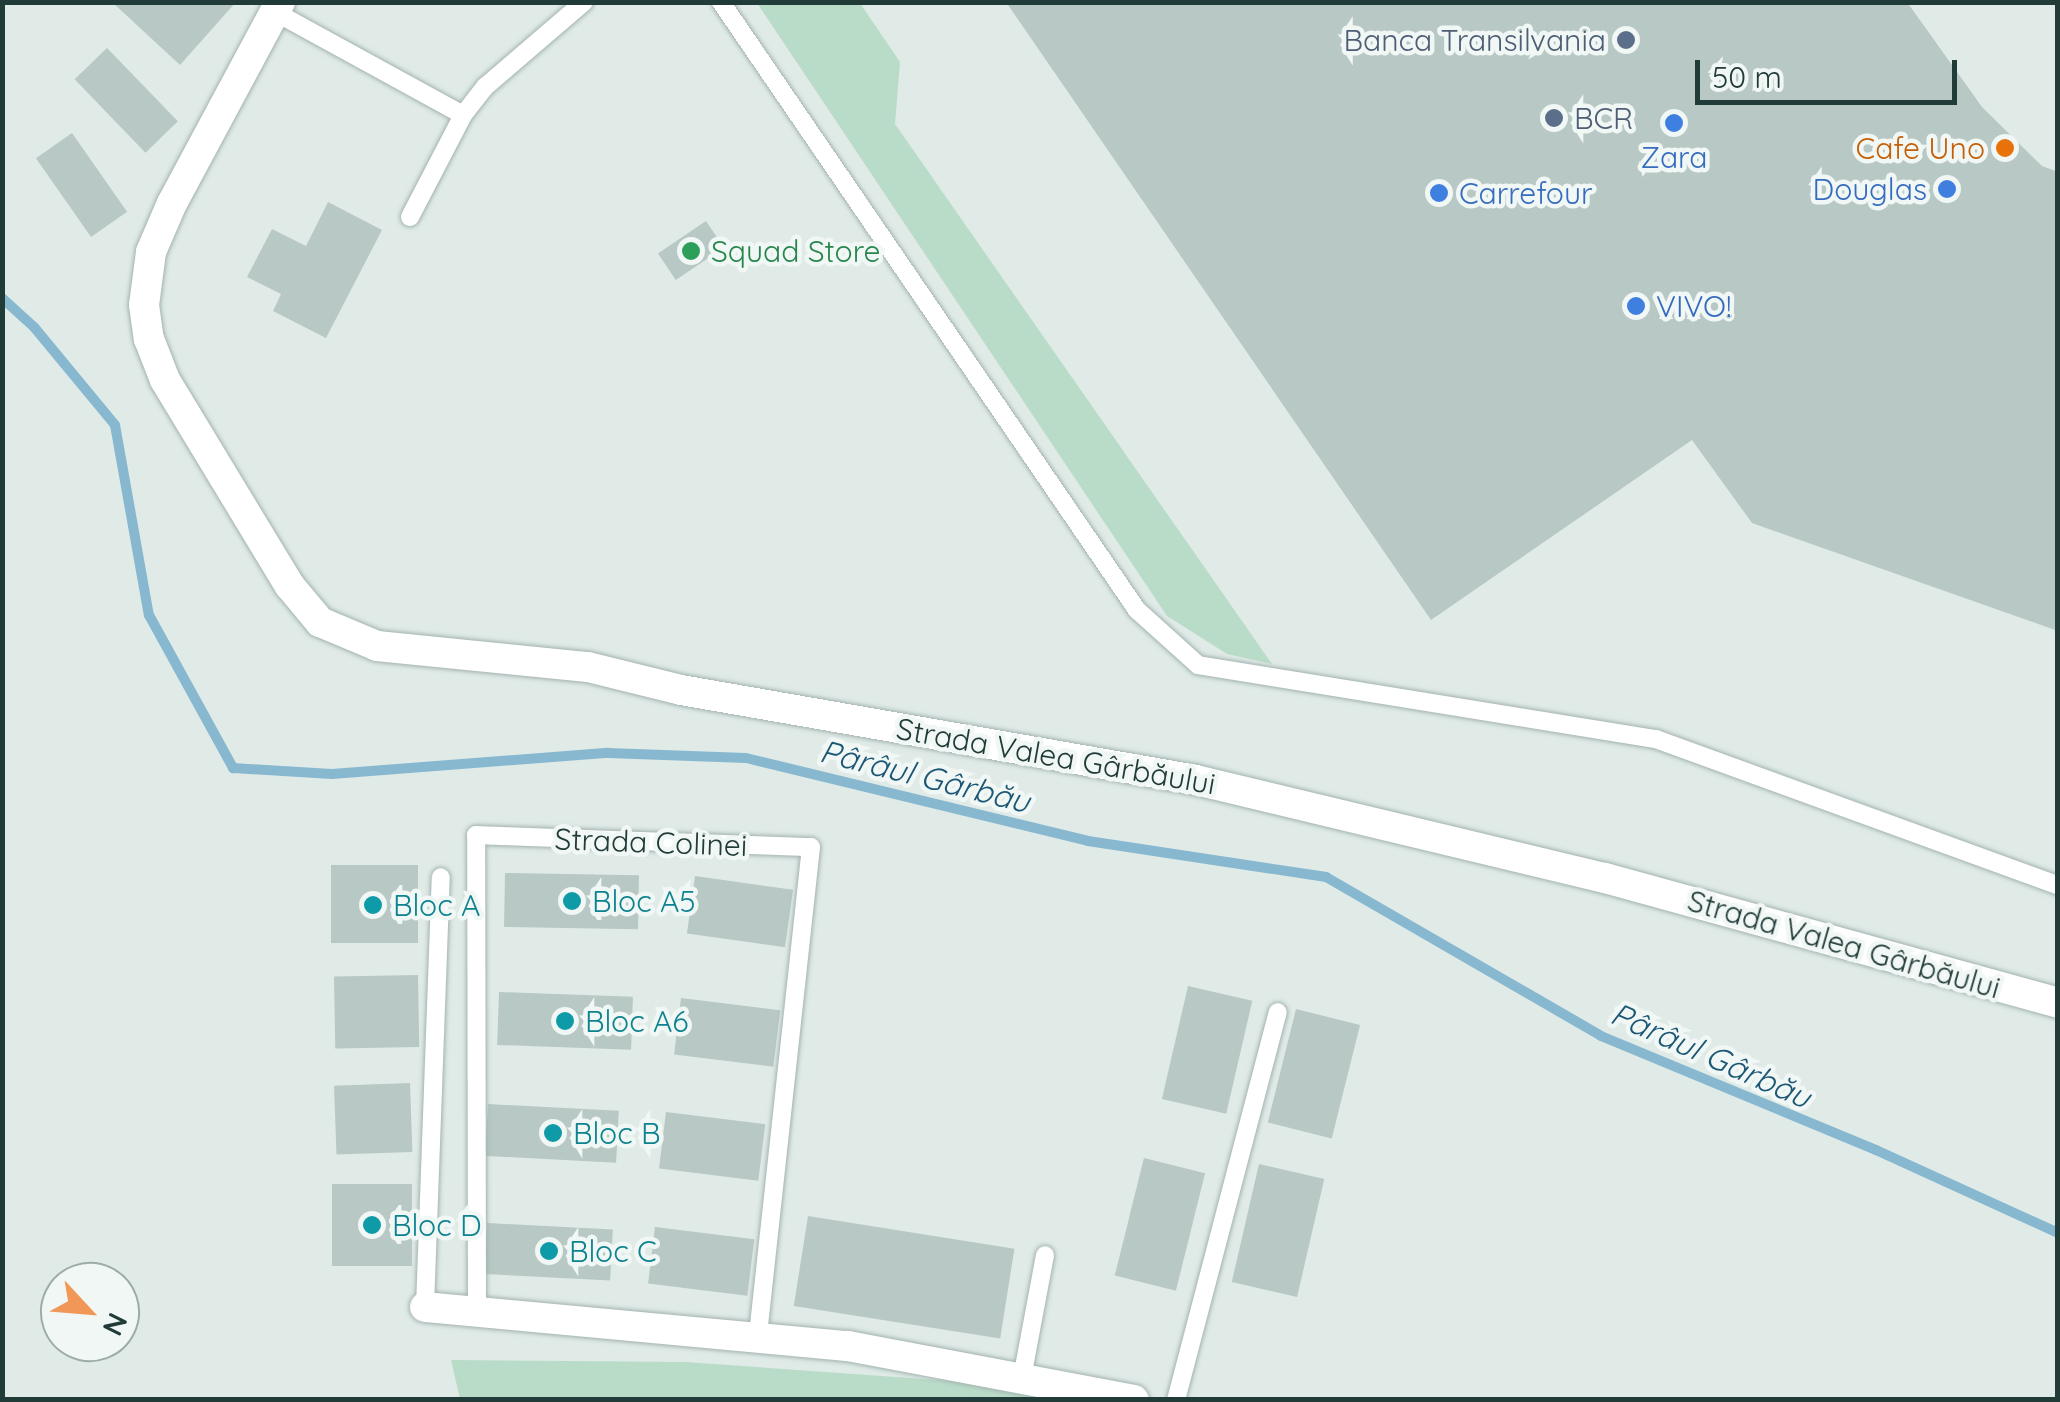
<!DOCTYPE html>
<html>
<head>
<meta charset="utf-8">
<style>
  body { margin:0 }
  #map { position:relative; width:2060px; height:1402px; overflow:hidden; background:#e0ebe8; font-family:Quicksand,sans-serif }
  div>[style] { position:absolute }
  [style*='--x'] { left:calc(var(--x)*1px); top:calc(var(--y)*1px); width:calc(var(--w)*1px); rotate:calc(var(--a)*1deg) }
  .green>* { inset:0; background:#b9dcc8 }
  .stream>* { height:10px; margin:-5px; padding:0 5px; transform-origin:5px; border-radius:5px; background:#88b8d0 }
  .building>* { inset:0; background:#b8c8c4; transform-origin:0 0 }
  .roads { filter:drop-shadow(0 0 2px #a3b3b0) drop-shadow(0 0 2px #a3b3b0) }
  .service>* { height:18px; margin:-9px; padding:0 9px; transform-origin:9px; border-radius:9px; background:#fff }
  .minor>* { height:30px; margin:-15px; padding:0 15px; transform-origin:15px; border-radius:15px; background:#fff }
  .dots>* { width:28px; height:28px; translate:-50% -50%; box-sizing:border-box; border:5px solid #f0f7f5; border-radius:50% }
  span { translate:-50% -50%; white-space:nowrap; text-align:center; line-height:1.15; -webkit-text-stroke:9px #f0f7f5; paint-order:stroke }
  .service-label { font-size:30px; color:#4e5e75 }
  .right { translate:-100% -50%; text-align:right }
  .left { translate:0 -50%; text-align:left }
  .food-label { font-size:30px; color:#c56008 }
  .shop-label { font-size:30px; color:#366cbe }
  .leisure-label { font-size:30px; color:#27864d }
  .street-label { font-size:30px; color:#213b38 }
  .culture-label { font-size:30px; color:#0d838f }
  .water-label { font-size:32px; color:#1c5776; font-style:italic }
  .frame { position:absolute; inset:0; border:5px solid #213b38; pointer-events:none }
  .north { position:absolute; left:40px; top:1262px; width:100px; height:100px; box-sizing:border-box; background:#f0f7f5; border:2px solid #9daca9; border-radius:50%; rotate:116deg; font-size:28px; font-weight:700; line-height:40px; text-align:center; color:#213b38 }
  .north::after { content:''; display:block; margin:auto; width:35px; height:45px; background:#f19858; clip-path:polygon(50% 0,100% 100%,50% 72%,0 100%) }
  .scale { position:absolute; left:1695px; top:60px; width:262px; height:45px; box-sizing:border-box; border:5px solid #213b38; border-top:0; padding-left:12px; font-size:30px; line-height:35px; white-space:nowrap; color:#213b38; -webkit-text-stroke:8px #f0f7f5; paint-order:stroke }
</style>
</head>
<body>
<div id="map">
  <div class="green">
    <i style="clip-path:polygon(757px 3px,860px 3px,900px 62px,895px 124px,1272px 664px,1227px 654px,1167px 616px)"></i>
    <i style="clip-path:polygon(451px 1360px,686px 1362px,1009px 1385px,1058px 1399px,460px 1399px)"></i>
  </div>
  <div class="stream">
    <i style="--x:2;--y:298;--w:43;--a:42.2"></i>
    <i style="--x:34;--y:327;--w:127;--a:50.4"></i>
    <i style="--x:115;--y:425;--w:193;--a:79.9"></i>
    <i style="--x:149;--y:615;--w:175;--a:61.2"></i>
    <i style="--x:233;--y:768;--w:99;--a:3.5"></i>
    <i style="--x:332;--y:774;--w:277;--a:-4.4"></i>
    <i style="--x:608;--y:753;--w:138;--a:2.1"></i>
    <i style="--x:746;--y:758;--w:352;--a:13.6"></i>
    <i style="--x:1088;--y:841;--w:241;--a:8.6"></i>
    <i style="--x:1326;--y:877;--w:318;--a:30"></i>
    <i style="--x:1601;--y:1036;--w:298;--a:22.5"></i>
    <i style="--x:1876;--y:1150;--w:200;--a:24.5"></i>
  </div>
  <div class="building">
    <i style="clip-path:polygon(112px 2px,236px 2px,180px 65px)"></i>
    <i style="clip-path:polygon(1006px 2px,1907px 2px,1982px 107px,2042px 166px,2058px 172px,2058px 631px,1752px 523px,1692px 440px,1431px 620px)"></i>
    <i style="left:107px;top:48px;width:102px;height:45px;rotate:46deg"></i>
    <i style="left:72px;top:133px;width:96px;height:44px;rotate:55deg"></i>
    <i style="clip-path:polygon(328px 202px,382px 230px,326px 338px,273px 311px,281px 294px,247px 277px,272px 229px,306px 246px)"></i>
    <i style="left:706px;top:221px;width:32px;height:58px;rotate:56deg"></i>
    <i style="left:418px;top:865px;width:78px;height:87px;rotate:90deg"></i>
    <i style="left:505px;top:873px;width:134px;height:54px;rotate:1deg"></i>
    <i style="left:695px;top:876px;width:99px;height:58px;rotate:8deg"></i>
    <i style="left:418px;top:975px;width:72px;height:84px;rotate:89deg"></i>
    <i style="left:1188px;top:986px;width:66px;height:116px;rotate:13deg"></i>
    <i style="left:499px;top:992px;width:134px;height:53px;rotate:2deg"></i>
    <i style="left:681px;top:998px;width:100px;height:57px;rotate:7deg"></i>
    <i style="left:1296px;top:1009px;width:66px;height:117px;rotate:14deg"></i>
    <i style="left:410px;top:1083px;width:69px;height:76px;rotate:88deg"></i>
    <i style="left:488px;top:1104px;width:131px;height:52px;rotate:3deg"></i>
    <i style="left:666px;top:1112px;width:100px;height:57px;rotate:7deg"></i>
    <i style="left:1144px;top:1158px;width:63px;height:121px;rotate:14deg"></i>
    <i style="left:1259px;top:1164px;width:67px;height:121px;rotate:13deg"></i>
    <i style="left:332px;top:1184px;width:80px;height:82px"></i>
    <i style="left:808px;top:1216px;width:209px;height:91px;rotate:9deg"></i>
    <i style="left:487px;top:1223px;width:126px;height:51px;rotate:3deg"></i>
    <i style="left:655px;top:1227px;width:100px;height:57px;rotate:7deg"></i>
  </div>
  <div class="roads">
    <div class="service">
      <i style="--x:721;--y:2;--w:737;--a:55.62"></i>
      <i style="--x:1137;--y:610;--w:82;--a:42"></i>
      <i style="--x:1198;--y:665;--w:464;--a:9.2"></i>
      <i style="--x:1656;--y:739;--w:428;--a:20"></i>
      <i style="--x:275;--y:12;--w:214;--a:28.7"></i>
      <i style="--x:410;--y:217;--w:115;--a:-62.5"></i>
      <i style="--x:463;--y:115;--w:37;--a:-52"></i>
      <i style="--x:486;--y:86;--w:129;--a:-40.6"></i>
      <i style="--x:425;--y:1307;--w:430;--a:-87.9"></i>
      <i style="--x:477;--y:1311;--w:476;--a:-90.1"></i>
      <i style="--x:476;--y:835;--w:335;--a:2.1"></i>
      <i style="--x:811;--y:847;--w:491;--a:96.2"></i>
      <i style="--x:1022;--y:1378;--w:125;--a:-79.4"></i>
      <i style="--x:1176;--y:1400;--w:401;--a:-75.3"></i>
    </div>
    <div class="minor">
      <i style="--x:280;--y:2;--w:228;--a:118.2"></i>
      <i style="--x:172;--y:203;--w:53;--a:113.2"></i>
      <i style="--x:151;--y:252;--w:53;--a:97.5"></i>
      <i style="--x:144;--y:305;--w:34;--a:82"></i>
      <i style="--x:149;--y:339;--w:44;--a:68.7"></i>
      <i style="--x:165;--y:380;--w:241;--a:58.8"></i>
      <i style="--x:290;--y:586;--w:47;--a:50.2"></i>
      <i style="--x:320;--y:622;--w:62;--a:22.8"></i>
      <i style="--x:377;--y:646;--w:212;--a:5.7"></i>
      <i style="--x:588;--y:667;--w:96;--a:13.9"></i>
      <i style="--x:681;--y:690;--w:523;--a:9.91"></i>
      <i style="--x:1196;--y:780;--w:421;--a:13.5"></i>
      <i style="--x:1605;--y:878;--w:470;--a:15.4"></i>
      <i style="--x:425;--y:1307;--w:425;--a:5.3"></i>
      <i style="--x:848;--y:1346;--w:291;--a:10.7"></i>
    </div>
  </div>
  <div class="dots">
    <i style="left:1626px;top:40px;background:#5c6f8a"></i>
    <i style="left:1554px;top:118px;background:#5c6f8a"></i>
    <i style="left:1674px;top:123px;background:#3f7fe0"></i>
    <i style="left:2005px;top:148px;background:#e8710a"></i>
    <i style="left:1947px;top:189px;background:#3f7fe0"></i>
    <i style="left:1439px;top:193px;background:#3f7fe0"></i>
    <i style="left:691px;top:251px;background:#2e9e5b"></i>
    <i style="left:1636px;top:306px;background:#3f7fe0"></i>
    <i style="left:572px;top:901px;background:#0f9aa8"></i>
    <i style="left:373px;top:905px;background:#0f9aa8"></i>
    <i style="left:565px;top:1021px;background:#0f9aa8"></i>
    <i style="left:553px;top:1133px;background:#0f9aa8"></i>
    <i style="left:372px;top:1225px;background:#0f9aa8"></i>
    <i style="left:549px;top:1251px;background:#0f9aa8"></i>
  </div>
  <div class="service-label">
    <span class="right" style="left:1606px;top:40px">Banca Transilvania</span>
    <span class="left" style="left:1574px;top:118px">BCR</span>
  </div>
  <div class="food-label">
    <span class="right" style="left:1985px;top:148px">Cafe Uno</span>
  </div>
  <div class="shop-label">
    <span style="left:1674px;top:157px">Zara</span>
    <span class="right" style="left:1927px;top:189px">Douglas</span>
    <span class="left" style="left:1459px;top:193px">Carrefour</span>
    <span class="left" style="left:1656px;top:306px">VIVO!</span>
  </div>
  <div class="leisure-label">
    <span class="left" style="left:711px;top:251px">Squad Store</span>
  </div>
  <div class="street-label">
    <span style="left:1056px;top:756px;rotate:10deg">Strada Valea Gârbăului</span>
    <span style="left:651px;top:842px;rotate:2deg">Strada Colinei</span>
    <span style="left:1844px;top:944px;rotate:16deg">Strada Valea Gârbăului</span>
  </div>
  <div class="culture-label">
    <span class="left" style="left:592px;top:901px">Bloc A5</span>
    <span class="left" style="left:393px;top:905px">Bloc A</span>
    <span class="left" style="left:585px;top:1021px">Bloc A6</span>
    <span class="left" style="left:573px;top:1133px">Bloc B</span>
    <span class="left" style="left:392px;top:1225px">Bloc D</span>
    <span class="left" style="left:569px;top:1251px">Bloc C</span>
  </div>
  <div class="water-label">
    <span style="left:925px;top:776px;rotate:14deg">Pârâul Gârbău</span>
    <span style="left:1711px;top:1055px;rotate:24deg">Pârâul Gârbău</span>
  </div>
  <div class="frame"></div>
  <div class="north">N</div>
  <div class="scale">50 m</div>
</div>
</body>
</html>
